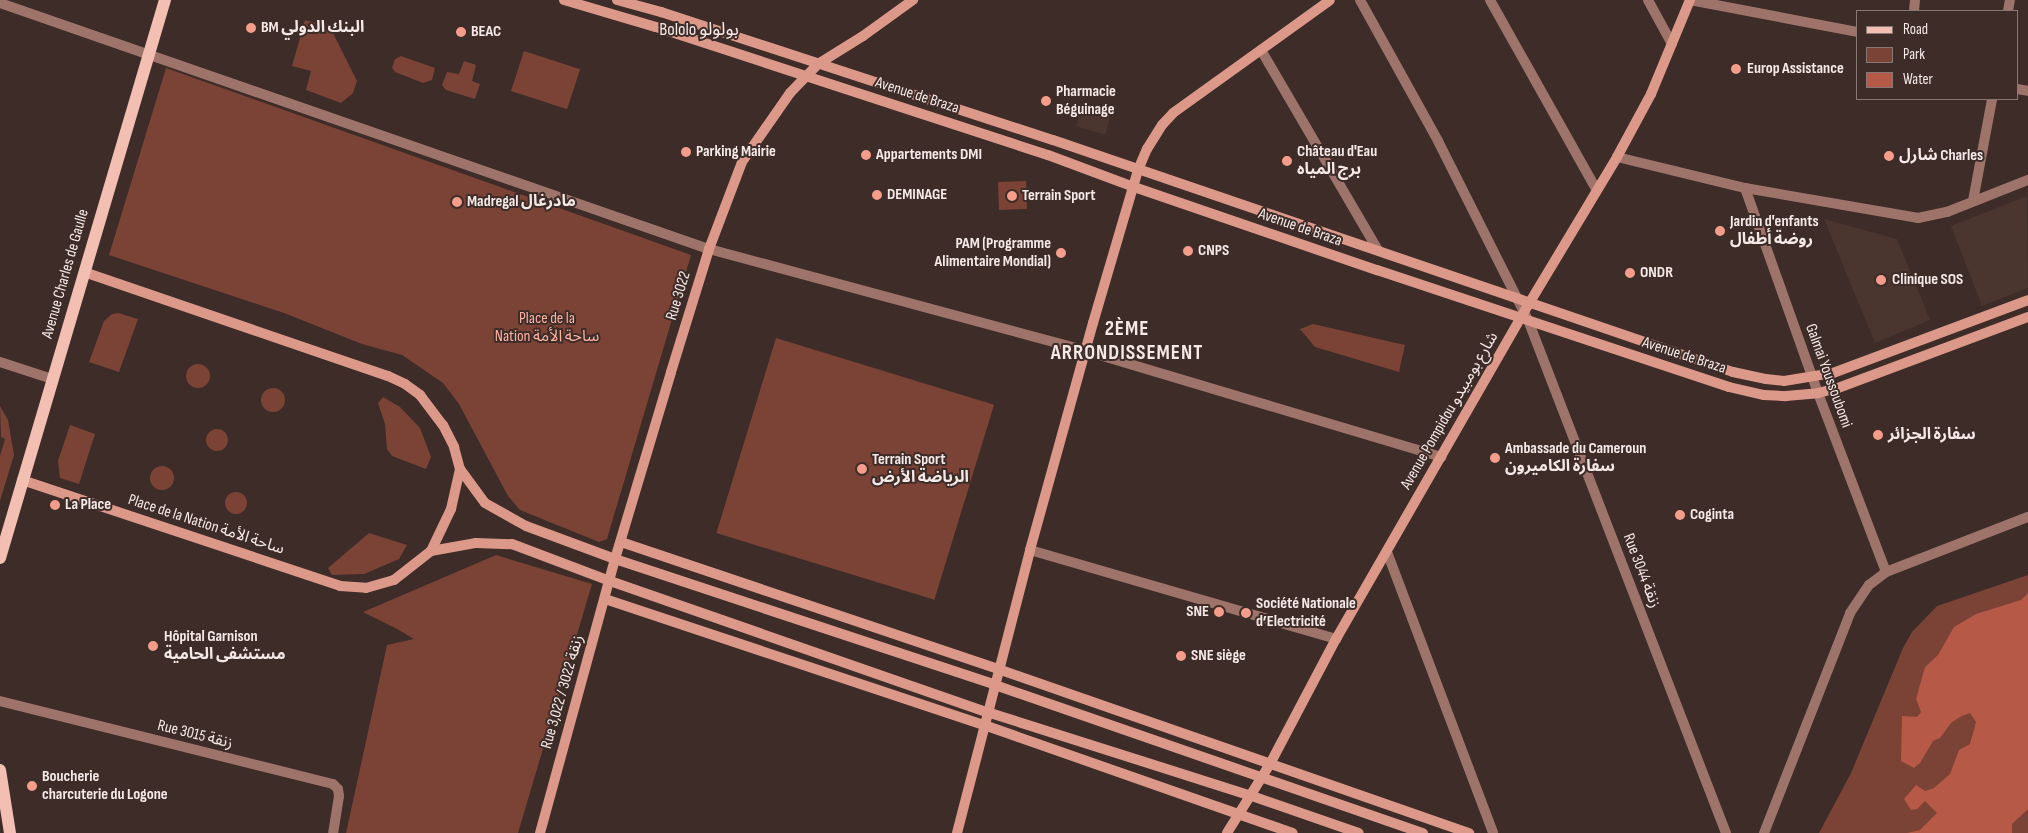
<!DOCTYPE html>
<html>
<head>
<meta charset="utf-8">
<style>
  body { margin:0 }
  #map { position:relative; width:2028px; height:833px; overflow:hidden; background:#3d2c28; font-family:"Sofia Sans Condensed","Noto Sans Arabic",sans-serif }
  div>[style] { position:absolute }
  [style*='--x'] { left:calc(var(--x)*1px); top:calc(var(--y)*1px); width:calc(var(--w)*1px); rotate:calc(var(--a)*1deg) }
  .built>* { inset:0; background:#4b352f; transform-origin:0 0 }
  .green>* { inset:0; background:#7b4236; transform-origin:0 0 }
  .round { border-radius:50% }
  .water>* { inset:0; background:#b65946 }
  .street>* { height:10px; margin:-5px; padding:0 5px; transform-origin:5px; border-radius:5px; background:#9e736a }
  .secondary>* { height:10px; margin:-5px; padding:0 5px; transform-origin:5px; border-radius:5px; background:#dc9889 }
  .primary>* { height:12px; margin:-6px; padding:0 6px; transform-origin:6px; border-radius:6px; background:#f4bfb3 }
  .dots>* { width:14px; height:14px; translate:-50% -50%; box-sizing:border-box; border:2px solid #3d2c28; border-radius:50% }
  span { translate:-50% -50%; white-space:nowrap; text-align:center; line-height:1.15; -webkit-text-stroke:4px #3d2c28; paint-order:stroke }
  .poi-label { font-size:16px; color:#f5e9e7; font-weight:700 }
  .left { translate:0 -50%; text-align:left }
  .right { translate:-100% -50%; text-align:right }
  .street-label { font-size:16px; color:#f5e9e7 }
  .park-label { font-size:16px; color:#fdb1a0 }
  .neighbourhood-label { font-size:18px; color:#f5e9e7 }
  .district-label { font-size:21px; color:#f5e9e7; font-weight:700; letter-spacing:1px }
  .legend { position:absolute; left:1856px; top:10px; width:162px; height:90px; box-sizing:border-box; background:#3d2c28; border:1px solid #877874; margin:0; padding:6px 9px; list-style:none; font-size:15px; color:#f5e9e7 }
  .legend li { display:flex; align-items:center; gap:10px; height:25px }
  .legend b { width:25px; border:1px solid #877874 }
</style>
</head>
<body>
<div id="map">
  <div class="built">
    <i style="left:1082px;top:108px;width:30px;height:19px;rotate:17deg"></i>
    <i style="clip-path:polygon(2027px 196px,2028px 288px,1982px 306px,1951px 226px)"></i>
    <i style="clip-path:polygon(1824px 219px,1897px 239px,1930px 320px,1875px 343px)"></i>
  </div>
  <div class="green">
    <i style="clip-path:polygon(305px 20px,330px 27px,357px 81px,353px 93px,341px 103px,306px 90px,311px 71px,292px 66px)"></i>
    <i style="left:524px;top:51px;width:59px;height:42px;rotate:18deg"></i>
    <i style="clip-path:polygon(401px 56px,435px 68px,432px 80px,423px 83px,395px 72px,392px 68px,395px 59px)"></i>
    <i style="clip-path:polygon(464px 61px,476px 65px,472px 81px,480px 84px,475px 99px,446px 90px,442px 85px,447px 72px,459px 74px)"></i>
    <i style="clip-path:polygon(166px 68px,691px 255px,607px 539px,599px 542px,520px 510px,508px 496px,459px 404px,443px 383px,402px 355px,362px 344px,284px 313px,109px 255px)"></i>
    <i style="left:1026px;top:181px;width:28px;height:28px;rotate:88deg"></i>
    <i style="clip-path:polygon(118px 313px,138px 319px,119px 372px,89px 362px,104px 321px,112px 314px)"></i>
    <i style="clip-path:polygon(1313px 324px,1405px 345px,1399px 372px,1315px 347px,1300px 329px)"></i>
    <i style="left:776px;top:338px;width:228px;height:204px;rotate:17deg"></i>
    <i class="round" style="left:186px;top:364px;width:24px;height:24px"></i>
    <i class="round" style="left:261px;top:388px;width:24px;height:24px"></i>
    <i style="clip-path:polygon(383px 397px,400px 407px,420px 428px,431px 457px,426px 469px,392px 456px,387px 449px,385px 424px,378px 403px)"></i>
    <i style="clip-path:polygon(0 406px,8px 420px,14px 455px,0 501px,0 456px,5px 439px,1px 437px)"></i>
    <i style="clip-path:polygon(70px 425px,95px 434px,79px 484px,60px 478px,58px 461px)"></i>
    <i class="round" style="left:206px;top:429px;width:22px;height:22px"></i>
    <i class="round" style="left:150px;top:466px;width:24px;height:24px"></i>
    <i class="round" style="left:225px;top:492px;width:22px;height:22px"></i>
    <i style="clip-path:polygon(369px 533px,407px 545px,399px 559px,364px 574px,332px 575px,328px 568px)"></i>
    <i style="clip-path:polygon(496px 555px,592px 584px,518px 833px,346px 833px,387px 645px,414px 639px,397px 629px,363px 612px)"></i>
    <i style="clip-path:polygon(2028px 575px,2028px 833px,1819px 833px,1851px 773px,1903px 648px,1912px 632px,1937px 606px)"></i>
  </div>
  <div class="water">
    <i style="clip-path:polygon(2028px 593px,2028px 809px,2012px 824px,2012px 833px,1907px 833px,1920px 830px,1937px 813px,1925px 801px,1917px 809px,1911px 810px,1904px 799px,1916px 785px,1925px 791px,1934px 788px,1950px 774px,1959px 750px,1970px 744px,1976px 722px,1970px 713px,1960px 717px,1951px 723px,1940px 738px,1933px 741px,1920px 763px,1914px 768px,1901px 761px,1902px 716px,1917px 717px,1921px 712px,1916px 699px,1925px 667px,1938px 655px,1954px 627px,1976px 614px,2021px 600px)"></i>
  </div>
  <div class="street">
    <i style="--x:1360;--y:0;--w:161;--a:61"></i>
    <i style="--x:1438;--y:141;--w:200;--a:63.3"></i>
    <i style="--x:1528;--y:320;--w:550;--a:68.9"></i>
    <i style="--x:1490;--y:0;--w:217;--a:60.7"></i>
    <i style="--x:1648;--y:0;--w:50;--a:61.4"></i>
    <i style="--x:1690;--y:0;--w:170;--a:10.8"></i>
    <i style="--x:0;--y:3;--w:750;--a:19.14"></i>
    <i style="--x:709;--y:249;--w:391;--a:15.1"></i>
    <i style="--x:1086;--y:351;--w:371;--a:16.6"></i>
    <i style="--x:1914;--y:11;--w:11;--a:-85"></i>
    <i style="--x:2008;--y:11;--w:11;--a:-80"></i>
    <i style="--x:1261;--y:50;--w:232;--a:59.7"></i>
    <i style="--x:2017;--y:89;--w:11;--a:10"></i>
    <i style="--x:1617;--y:157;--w:132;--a:13.6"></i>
    <i style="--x:1745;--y:188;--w:176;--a:9.8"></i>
    <i style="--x:1918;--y:218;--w:30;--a:-12"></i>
    <i style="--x:1947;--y:212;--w:87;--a:-21.6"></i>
    <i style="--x:1745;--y:188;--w:218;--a:70.4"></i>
    <i style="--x:1818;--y:393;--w:191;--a:69.2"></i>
    <i style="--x:1973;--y:201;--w:104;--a:-79.4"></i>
    <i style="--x:0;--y:362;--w:55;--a:18.1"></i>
    <i style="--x:1030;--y:550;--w:319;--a:16.2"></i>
    <i style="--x:1387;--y:552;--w:300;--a:69.3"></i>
    <i style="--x:0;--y:701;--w:343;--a:14"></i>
    <i style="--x:333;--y:784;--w:7;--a:45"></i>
    <i style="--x:338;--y:789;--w:7;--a:82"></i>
    <i style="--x:339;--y:796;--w:37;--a:99"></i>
    <i style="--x:1764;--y:833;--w:236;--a:-68.6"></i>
    <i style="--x:1850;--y:613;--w:34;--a:-56"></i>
    <i style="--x:1869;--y:585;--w:21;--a:-37"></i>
    <i style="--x:1886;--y:572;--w:152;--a:-21.2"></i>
  </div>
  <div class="secondary">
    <i style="--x:564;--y:0;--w:96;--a:16.4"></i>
    <i style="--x:656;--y:27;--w:412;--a:18.1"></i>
    <i style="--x:1048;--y:155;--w:92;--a:20.4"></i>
    <i style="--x:1134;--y:187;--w:257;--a:18.9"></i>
    <i style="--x:1377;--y:270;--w:371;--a:18.4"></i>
    <i style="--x:1729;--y:387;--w:36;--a:13"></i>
    <i style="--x:1764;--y:395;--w:22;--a:3"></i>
    <i style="--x:1786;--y:396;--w:32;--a:-5"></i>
    <i style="--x:1818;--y:393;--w:21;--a:-14"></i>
    <i style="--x:1838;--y:388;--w:203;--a:-20.5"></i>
    <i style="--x:617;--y:0;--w:46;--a:15.3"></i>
    <i style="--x:661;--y:12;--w:412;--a:18.1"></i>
    <i style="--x:1053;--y:140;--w:718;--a:18.84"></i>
    <i style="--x:1733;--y:372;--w:34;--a:12"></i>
    <i style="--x:1766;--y:379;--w:18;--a:6"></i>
    <i style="--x:1784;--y:381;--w:50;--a:-9.3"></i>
    <i style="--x:1833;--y:373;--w:208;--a:-20.5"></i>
    <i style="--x:84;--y:272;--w:321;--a:18.9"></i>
    <i style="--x:388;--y:376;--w:19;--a:25"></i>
    <i style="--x:405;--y:384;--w:19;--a:36"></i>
    <i style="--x:420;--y:395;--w:38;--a:53"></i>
    <i style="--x:443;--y:425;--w:25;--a:63"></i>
    <i style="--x:454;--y:447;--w:23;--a:75"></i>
    <i style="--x:460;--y:469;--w:42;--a:53.7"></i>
    <i style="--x:485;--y:503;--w:47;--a:29.3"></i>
    <i style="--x:526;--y:526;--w:95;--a:20.3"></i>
    <i style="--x:615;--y:559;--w:400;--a:18.3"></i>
    <i style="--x:995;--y:685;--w:453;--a:19.1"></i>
    <i style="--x:22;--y:480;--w:335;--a:18.4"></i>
    <i style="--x:340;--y:586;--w:26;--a:4"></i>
    <i style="--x:366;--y:588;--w:29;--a:-16"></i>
    <i style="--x:394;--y:580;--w:47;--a:-38.1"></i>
    <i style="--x:431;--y:551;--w:47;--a:-64.5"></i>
    <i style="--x:451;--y:509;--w:41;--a:-77.3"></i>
    <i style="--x:621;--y:542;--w:398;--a:18.6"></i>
    <i style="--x:998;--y:669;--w:499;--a:19.2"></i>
    <i style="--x:431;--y:551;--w:46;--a:-10.1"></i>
    <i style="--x:476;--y:543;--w:36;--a:2"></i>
    <i style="--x:512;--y:544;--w:105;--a:20.7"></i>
    <i style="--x:610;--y:581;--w:399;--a:19.2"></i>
    <i style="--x:987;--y:712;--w:275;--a:17.6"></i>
    <i style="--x:1249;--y:795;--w:116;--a:19.1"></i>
    <i style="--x:605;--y:599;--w:399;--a:18.4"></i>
    <i style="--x:984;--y:725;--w:327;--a:19.3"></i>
    <i style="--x:540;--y:833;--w:284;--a:-74.7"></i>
    <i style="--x:615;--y:559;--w:195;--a:-73.3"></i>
    <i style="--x:671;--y:372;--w:129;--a:-72.8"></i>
    <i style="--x:709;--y:249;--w:93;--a:-69.2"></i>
    <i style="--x:742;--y:162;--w:84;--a:-55.2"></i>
    <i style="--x:790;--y:93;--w:40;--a:-46"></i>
    <i style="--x:818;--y:64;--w:53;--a:-31.9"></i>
    <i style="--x:863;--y:36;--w:62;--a:-35.8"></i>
    <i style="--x:957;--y:833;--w:292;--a:-75.5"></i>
    <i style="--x:1030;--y:550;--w:236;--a:-74.5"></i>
    <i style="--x:1093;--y:323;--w:159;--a:-73.6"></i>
    <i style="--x:1138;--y:170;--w:23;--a:-67"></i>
    <i style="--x:1147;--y:149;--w:28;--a:-58"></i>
    <i style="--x:1162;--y:125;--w:16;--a:-47"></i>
    <i style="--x:1173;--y:113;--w:193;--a:-35.7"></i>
    <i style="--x:1227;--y:833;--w:81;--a:-58.1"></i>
    <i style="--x:1270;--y:764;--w:141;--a:-62.2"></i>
    <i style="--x:1336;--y:639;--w:377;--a:-60.1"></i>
    <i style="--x:1524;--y:312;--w:181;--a:-59"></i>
    <i style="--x:1617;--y:157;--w:72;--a:-61.6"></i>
    <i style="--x:1651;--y:94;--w:102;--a:-67.5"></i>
  </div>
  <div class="primary">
    <i style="--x:0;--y:558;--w:582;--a:-73.53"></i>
    <i style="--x:0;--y:770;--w:64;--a:81"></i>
  </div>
  <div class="dots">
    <i style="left:251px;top:28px;background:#f49d8b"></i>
    <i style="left:461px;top:32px;background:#f49d8b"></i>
    <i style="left:1736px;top:69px;background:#f49d8b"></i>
    <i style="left:1046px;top:101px;background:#f49d8b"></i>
    <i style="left:686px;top:152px;background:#f49d8b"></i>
    <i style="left:866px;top:155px;background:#f49d8b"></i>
    <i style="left:1889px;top:156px;background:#f49d8b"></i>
    <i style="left:1287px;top:161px;background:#f49d8b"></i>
    <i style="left:877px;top:195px;background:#f49d8b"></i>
    <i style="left:1012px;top:196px;background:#f49d8b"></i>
    <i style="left:457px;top:202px;background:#f49d8b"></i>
    <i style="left:1720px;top:231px;background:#f49d8b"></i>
    <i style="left:1188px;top:251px;background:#f49d8b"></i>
    <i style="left:1061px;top:253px;background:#f49d8b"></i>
    <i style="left:1630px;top:273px;background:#f49d8b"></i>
    <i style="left:1881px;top:280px;background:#f49d8b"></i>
    <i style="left:1878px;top:435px;background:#f49d8b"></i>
    <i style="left:1495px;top:458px;background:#f49d8b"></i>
    <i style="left:862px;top:469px;background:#f49d8b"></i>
    <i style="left:55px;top:505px;background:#f49d8b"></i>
    <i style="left:1680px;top:515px;background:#f49d8b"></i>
    <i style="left:1219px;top:612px;background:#f49d8b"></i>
    <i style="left:1246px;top:613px;background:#f49d8b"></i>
    <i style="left:153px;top:646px;background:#f49d8b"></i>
    <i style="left:1181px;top:656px;background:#f49d8b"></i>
    <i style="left:32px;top:786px;background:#f49d8b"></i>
  </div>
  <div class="poi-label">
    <span class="left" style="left:261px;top:28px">BM البنك الدولي</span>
    <span class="left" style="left:471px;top:32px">BEAC</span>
    <span class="left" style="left:1747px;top:69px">Europ Assistance</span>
    <span class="left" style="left:1056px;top:101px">Pharmacie<br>Béguinage</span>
    <span class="left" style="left:696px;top:152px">Parking Mairie</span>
    <span class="left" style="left:1297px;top:161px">Château d'Eau<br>برج المياه</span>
    <span class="left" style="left:876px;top:155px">Appartements DMI</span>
    <span class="left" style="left:1899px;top:156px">شارل Charles</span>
    <span class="left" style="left:887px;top:195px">DEMINAGE</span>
    <span class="left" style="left:1022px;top:196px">Terrain Sport</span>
    <span class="left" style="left:467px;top:202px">Madregal مادرغال</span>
    <span class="left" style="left:1730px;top:231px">Jardin d'enfants<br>روضة أطفال</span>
    <span class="right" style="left:1051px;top:253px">PAM (Programme<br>Alimentaire Mondial)</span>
    <span class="left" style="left:1198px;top:251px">CNPS</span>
    <span class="left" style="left:1640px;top:273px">ONDR</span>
    <span class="left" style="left:1892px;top:280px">Clinique SOS</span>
    <span class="left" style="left:1888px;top:435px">سفارة الجزائر</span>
    <span class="left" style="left:1505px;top:458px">Ambassade du Cameroun<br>سفارة الكاميرون</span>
    <span class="left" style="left:872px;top:469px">Terrain Sport<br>الرياضة الأرض</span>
    <span class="left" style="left:65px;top:505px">La Place</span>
    <span class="left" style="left:1690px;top:515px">Coginta</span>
    <span class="left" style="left:1256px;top:613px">Société Nationale<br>d’Electricité</span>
    <span class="right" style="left:1209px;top:612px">SNE</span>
    <span class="left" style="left:164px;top:646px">Hôpital Garnison<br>مستشفى الحامية</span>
    <span class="left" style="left:1191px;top:656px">SNE siège</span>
    <span class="left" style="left:42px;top:786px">Boucherie<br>charcuterie du Logone</span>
  </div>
  <div class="street-label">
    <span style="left:917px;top:96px;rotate:18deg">Avenue de Braza</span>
    <span style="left:1300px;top:228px;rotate:19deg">Avenue de Braza</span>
    <span style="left:66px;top:274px;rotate:-74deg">Avenue Charles de Gaulle</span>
    <span style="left:679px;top:296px;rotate:-73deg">Rue 3022</span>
    <span style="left:1684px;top:356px;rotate:18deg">Avenue de Braza</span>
    <span style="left:1828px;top:376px;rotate:70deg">Galmai Youssoubomi</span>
    <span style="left:1450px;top:411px;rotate:-60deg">Avenue Pompidou شارع بومبيدو</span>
    <span style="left:206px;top:525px;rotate:18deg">Place de la Nation ساحة الأمة</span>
    <span style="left:1641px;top:571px;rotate:69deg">Rue 3044 زنقة</span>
    <span style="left:563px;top:692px;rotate:-74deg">Rue 3,022 / زنقة 3022</span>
    <span style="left:195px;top:735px;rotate:14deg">Rue 3015 زنقة</span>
  </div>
  <div class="park-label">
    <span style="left:547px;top:328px">Place de la<br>Nation ساحة الأمة</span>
  </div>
  <div class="neighbourhood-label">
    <span style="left:699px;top:30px">Bololo بولولو</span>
  </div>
  <div class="district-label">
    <span style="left:1127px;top:341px">2ÈME<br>ARRONDISSEMENT</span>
  </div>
  <ul class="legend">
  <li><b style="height:6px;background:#f4bfb3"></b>Road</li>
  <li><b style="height:14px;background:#7b4236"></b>Park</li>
  <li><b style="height:14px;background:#b65946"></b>Water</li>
  </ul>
</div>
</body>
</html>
